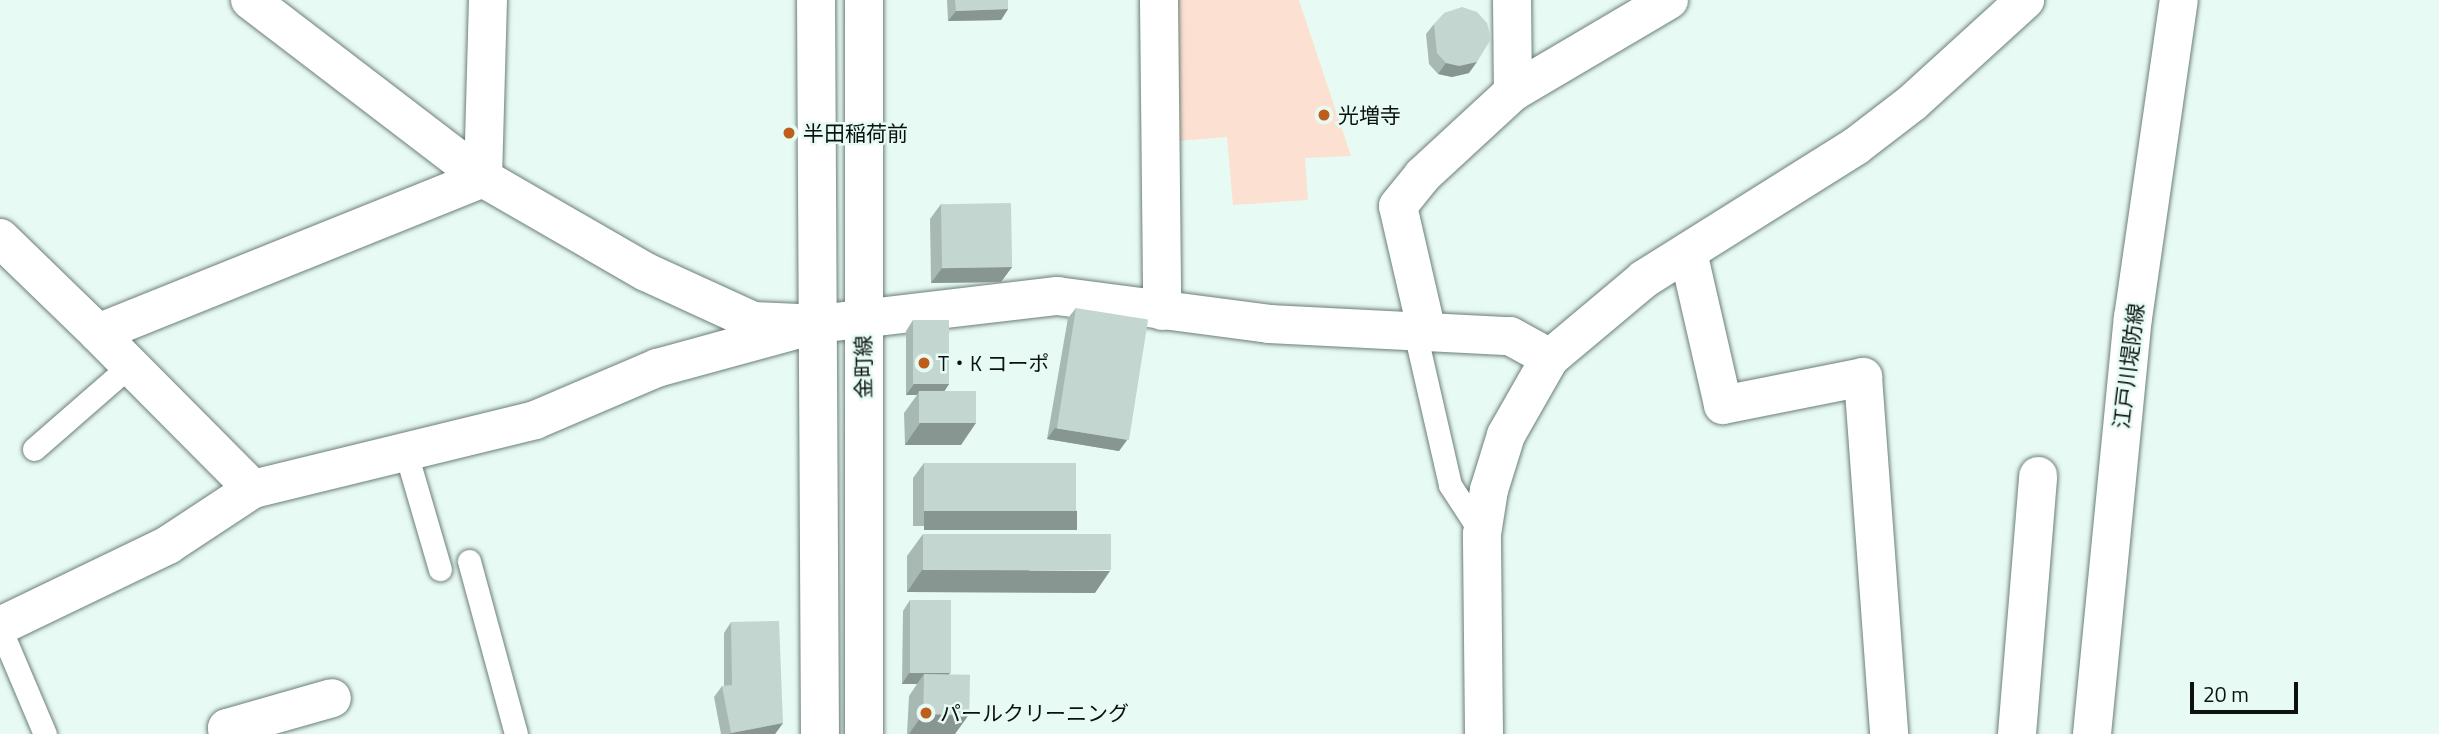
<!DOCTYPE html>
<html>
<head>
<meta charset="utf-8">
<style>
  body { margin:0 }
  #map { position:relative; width:2439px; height:734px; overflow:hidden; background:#e7fbf4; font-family:"Titillium Web","Noto Sans JP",sans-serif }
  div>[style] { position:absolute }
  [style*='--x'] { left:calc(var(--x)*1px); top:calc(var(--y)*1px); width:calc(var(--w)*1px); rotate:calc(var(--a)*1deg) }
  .green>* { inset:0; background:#fce0d1 }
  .roads { filter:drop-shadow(0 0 2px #6c7e78) drop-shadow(0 0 2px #6c7e78) }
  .lane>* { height:23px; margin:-11.5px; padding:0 11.5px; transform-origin:11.5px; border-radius:11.5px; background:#fff }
  .street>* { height:38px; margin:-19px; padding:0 19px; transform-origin:19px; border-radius:19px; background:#fff }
  .secondary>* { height:38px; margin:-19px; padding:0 19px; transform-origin:19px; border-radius:19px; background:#fff }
  .wall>* { inset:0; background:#a8b9b3 }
  .shaded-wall>* { inset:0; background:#889692; transform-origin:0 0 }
  .building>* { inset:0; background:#c3d7d0; transform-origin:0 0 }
  .dots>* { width:19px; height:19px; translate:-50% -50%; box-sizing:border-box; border:4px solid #e7fbf4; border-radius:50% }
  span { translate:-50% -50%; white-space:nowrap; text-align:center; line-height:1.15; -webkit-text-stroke:5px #e7fbf4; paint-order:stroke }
  .poi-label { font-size:21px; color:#0a110e }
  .left { translate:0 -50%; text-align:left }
  .street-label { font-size:21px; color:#0a110e }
  .scale { position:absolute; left:2190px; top:682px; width:108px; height:32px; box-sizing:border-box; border:4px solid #0a110e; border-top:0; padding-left:9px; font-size:21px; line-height:24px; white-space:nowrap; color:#0a110e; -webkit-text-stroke:5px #e7fbf4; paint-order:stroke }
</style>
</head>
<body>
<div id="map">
  <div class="green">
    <i style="clip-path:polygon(1176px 0,1299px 0,1351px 156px,1305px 158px,1308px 200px,1233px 205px,1227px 137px,1178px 141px)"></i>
  </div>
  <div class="roads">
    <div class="lane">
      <i style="--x:1415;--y:332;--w:157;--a:77.1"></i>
      <i style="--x:1450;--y:485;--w:59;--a:56.9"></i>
      <i style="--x:34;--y:449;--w:125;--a:-41.1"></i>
      <i style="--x:406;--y:453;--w:121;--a:73.7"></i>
      <i style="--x:469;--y:561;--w:179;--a:74.8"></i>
      <i style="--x:0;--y:628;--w:115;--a:67"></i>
    </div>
    <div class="street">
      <i style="--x:250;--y:0;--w:293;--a:37.4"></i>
      <i style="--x:483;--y:178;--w:188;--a:30"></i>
      <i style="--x:646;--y:272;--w:118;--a:24.6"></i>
      <i style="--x:753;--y:321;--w:46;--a:2.5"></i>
      <i style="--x:1159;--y:0;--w:311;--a:89.4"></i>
      <i style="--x:1512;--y:0;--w:92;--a:89.4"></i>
      <i style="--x:0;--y:238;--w:136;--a:44.1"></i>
      <i style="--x:98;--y:333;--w:415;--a:-21.9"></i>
      <i style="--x:483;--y:178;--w:178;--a:-88.4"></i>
      <i style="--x:1688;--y:252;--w:157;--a:77.1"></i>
      <i style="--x:1723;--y:405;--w:143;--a:-11.3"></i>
      <i style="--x:1863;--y:377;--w:358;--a:85.8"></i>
      <i style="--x:1427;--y:332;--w:129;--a:-103"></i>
      <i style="--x:1398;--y:206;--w:40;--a:-51"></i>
      <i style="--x:1423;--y:175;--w:122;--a:-42.7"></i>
      <i style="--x:1513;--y:92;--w:181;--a:-30.5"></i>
      <i style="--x:98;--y:333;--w:220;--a:45.2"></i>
      <i style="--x:0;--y:626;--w:187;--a:-25.7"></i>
      <i style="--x:168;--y:545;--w:102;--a:-33.4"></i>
      <i style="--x:253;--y:489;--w:290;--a:-13.7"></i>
      <i style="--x:535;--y:420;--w:133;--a:-23.1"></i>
      <i style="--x:657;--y:368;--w:167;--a:-15.3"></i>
      <i style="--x:818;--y:324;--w:241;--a:-6.7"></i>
      <i style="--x:1057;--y:296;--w:214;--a:7.5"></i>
      <i style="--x:1269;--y:324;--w:241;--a:2.9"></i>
      <i style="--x:1510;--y:336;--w:46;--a:28.8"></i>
      <i style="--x:228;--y:734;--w:6;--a:-99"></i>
      <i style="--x:227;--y:728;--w:109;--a:-15.9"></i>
      <i style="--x:2017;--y:734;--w:259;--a:-85.3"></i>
    </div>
    <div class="secondary">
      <i style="--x:816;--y:0;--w:734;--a:89.69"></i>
      <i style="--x:864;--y:0;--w:734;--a:90"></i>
      <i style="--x:1484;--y:734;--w:200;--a:-90.6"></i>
      <i style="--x:1482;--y:534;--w:45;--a:-81"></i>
      <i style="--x:1489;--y:490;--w:58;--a:-72.8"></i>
      <i style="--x:1506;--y:435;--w:89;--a:-60.3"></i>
      <i style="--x:1550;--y:358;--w:123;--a:-40"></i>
      <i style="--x:1644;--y:279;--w:250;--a:-32.1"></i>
      <i style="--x:1856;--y:146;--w:71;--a:-37.5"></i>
      <i style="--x:1912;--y:103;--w:153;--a:-42.3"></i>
      <i style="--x:2092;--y:734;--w:418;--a:-84.4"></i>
      <i style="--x:2133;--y:318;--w:321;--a:-81.8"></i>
    </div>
  </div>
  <div class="wall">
    <i style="clip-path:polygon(947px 0,1008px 0,1008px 9px,1001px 20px,948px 21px)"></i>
    <i style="clip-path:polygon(1434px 24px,1469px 73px,1452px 77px,1438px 74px,1429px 64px,1426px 34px)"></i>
    <i style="clip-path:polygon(941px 204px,1012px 267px,1001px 282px,931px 283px,930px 219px)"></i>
    <i style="clip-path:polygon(1076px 308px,1127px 440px,1119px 451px,1047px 439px,1068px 318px)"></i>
    <i style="clip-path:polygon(913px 320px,949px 384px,944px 391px,961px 445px,905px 445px,904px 413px,917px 395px,906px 395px,906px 331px)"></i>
    <i style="clip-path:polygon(924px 463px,1077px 511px,1066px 526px,913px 526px,913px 478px)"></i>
    <i style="clip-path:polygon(923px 534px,1095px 593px,907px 592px,907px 556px)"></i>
    <i style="clip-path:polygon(910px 600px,949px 675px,955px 734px,907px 734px,909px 696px,917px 684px,902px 684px,903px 611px)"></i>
    <i style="clip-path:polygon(731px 622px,783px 723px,775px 734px,721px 734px,714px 697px,722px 686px,724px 686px,724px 633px)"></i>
  </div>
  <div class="shaded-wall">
    <i style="clip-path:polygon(1008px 9px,1001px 20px,948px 21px,956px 11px)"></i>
    <i style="clip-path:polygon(1477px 62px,1469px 73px,1452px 77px,1438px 74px,1446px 63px)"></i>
    <i style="clip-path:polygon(1012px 267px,1001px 282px,931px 283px,942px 268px)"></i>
    <i style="clip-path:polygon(914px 384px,949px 384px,942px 395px,919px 391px,917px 395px,906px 395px)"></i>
    <i style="clip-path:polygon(920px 423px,976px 423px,961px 445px,905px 445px)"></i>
    <i style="clip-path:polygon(1055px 428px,1127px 440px,1119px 451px,1047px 439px)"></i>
    <i style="left:924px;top:511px;width:153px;height:19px"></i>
    <i style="clip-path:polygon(922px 570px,1110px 571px,1095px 593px,907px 592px)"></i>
    <i style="clip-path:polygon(909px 673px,950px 673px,943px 683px,924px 674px,917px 684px,902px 684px)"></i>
    <i style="clip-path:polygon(923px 714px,968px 716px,955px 734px,909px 734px)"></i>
    <i style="clip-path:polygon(783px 723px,775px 734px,730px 734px,731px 733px)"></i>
  </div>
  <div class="building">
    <i style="clip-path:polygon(955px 0,1008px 0,1008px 9px,956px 11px)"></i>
    <i style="clip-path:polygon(1462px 7px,1477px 12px,1487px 23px,1491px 39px,1477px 62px,1459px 66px,1446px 63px,1437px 53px,1434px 24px,1444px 13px)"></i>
    <i style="left:1011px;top:203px;width:64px;height:70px;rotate:89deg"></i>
    <i style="left:1076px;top:308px;width:73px;height:122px;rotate:9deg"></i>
    <i style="left:913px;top:320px;width:36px;height:64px"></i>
    <i style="left:919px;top:391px;width:57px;height:32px"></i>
    <i style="left:924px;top:463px;width:152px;height:48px"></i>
    <i style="left:923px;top:534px;width:188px;height:36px"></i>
    <i style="left:910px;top:600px;width:41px;height:73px"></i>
    <i style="clip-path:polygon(779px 621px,783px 723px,731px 733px,722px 686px,732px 685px,731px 622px)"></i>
    <i style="left:924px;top:674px;width:46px;height:40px;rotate:1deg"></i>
  </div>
  <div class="dots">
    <i style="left:1324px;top:115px;background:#be5e1b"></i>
    <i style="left:789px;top:133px;background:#be5e1b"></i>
    <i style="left:924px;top:363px;background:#be5e1b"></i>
    <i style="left:926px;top:713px;background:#be5e1b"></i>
  </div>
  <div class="poi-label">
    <span class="left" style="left:1338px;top:115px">光増寺</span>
    <span class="left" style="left:803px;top:133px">半田稲荷前</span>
    <span class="left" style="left:938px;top:363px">T・K コーポ</span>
    <span class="left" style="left:940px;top:713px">パールクリーニング</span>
  </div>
  <div class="street-label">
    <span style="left:2128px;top:366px;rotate:-83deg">江戸川堤防線</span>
    <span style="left:863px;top:367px;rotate:-91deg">金町線</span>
  </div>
  <div class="scale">20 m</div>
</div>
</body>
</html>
